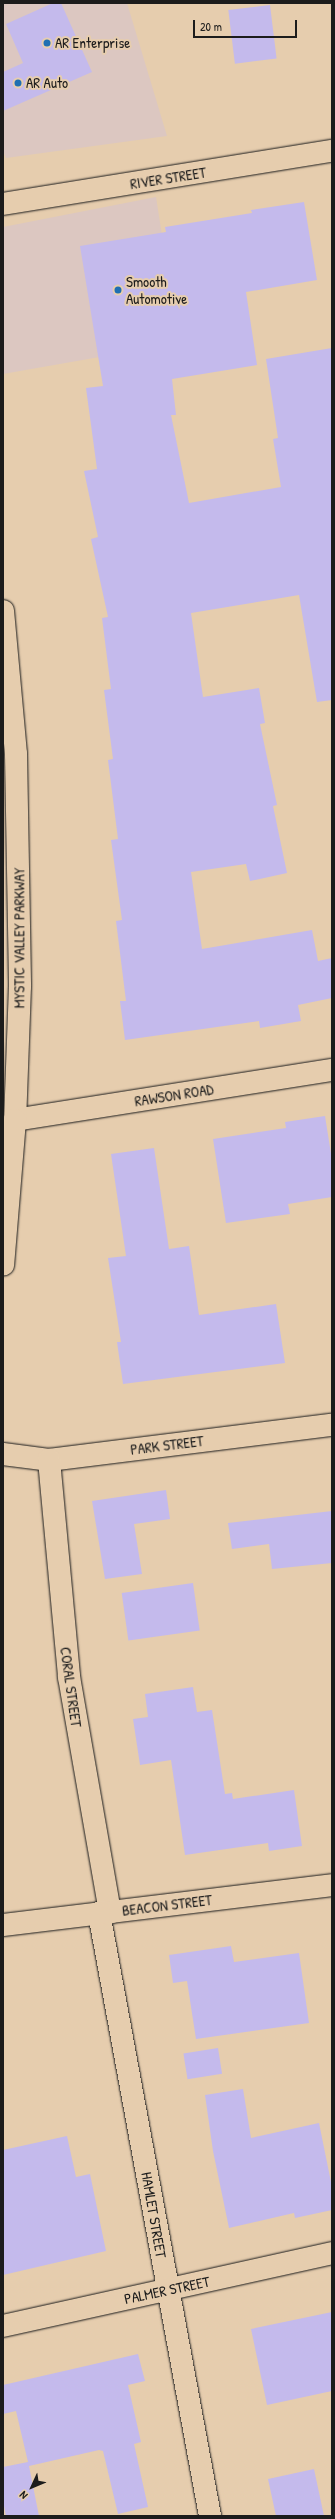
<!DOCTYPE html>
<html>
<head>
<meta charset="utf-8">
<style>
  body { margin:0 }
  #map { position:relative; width:335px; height:2519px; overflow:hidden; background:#e6cdae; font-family:"Patrick Hand",sans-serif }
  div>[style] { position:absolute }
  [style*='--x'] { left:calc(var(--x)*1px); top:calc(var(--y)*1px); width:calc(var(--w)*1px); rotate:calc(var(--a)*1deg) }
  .built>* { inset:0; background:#dcc7c1 }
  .building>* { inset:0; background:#c4baec; transform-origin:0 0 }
  .roads { filter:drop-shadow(0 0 1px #1c1c1c) drop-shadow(0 0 1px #1c1c1c) }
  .street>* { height:22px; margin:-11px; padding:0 11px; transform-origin:11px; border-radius:11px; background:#e6cdae }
  .secondary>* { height:22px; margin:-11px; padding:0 11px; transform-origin:11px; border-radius:11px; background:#e6cdae }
  .dots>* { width:11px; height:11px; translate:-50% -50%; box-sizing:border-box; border:2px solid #e6cdae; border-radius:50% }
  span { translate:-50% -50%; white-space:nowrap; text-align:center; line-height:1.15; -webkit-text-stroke:4px #e6cdae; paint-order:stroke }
  .poi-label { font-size:15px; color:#1c1c1c }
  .left { translate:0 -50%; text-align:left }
  .street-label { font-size:15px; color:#1c1c1c }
  .frame { position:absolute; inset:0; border:4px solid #1c1c1c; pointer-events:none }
  .north { position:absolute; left:12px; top:2467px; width:40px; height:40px; -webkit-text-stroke:3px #e6cdae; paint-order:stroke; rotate:226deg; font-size:11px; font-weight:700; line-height:16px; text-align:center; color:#1c1c1c }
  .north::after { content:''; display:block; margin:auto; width:14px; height:18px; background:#1c1c1c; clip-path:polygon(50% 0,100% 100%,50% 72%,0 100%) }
  .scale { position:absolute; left:193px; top:20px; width:104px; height:18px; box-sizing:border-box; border:2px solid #1c1c1c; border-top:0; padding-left:5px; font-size:12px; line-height:14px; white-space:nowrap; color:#1c1c1c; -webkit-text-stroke:3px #e6cdae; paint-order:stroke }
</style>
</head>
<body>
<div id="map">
  <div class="built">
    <i style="clip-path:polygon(3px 3px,127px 3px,167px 136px,6px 158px,3px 151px)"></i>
    <i style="clip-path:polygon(156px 197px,179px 343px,3px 374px,3px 227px)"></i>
  </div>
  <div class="building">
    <i style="clip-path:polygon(53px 3px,61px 3px,92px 72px,3px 111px,3px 72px,23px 63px,6px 24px)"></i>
    <i style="left:270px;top:5px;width:54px;height:42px;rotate:83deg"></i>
    <i style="clip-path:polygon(304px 202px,317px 280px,246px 292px,257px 365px,172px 379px,176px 415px,171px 415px,189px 503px,281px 487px,273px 439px,278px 438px,266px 359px,332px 348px,332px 700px,317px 702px,299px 595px,191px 613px,203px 697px,259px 688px,265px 723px,260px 724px,277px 805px,273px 806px,287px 873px,250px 881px,246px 864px,191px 872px,202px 949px,312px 930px,318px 961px,332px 958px,332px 998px,298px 1005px,301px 1021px,260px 1028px,259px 1021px,125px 1040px,120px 1001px,126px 1001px,116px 921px,122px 920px,111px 840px,118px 839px,108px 760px,113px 759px,104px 690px,111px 689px,102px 618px,108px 617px,91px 539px,98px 537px,84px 471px,97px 469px,86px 388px,103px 386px,80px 246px,166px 232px,165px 227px,252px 213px,251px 210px)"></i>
    <i style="clip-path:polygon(325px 1116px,332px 1160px,332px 1197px,288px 1204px,290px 1214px,226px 1223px,213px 1139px,286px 1128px,285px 1122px)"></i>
    <i style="clip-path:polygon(154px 1148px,169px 1249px,189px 1246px,199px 1315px,276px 1304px,285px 1363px,123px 1384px,117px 1342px,121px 1342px,108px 1258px,126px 1256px,111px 1154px)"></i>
    <i style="clip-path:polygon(166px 1490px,170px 1519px,134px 1524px,142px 1574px,105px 1579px,92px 1501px)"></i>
    <i style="clip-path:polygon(332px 1511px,332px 1563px,272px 1569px,269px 1544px,232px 1549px,228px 1523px)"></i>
    <i style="left:193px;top:1583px;width:48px;height:72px;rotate:82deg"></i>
    <i style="clip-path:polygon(193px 1687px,197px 1712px,212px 1710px,225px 1794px,232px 1793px,233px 1799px,294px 1790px,302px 1846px,269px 1851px,268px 1843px,185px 1855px,171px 1760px,140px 1765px,133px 1719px,148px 1717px,145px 1694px)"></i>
    <i style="clip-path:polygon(231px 1946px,234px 1962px,299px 1953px,309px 2023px,196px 2039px,187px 1981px,173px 1983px,169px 1955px)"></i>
    <i style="left:218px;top:2048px;width:26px;height:35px;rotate:81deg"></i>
    <i style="clip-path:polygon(243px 2089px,251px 2138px,319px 2123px,332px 2187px,332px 2210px,295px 2218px,294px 2213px,229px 2228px,213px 2151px,205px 2095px)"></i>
    <i style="clip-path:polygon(67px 2136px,76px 2177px,90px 2174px,106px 2251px,3px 2275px,3px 2150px)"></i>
    <i style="clip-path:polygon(332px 2312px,332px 2391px,267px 2405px,251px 2329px)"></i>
    <i style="clip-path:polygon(138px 2354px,145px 2381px,128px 2385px,141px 2442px,134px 2444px,148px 2507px,118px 2514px,103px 2451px,99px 2450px,29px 2466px,39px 2516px,6px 2516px,3px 2501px,3px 2467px,28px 2462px,16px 2411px,3px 2414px,3px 2385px)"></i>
    <i style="clip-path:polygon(314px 2469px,324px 2516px,276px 2516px,268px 2479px)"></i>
  </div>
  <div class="roads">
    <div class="street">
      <i style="--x:15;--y:1120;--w:321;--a:-9"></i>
      <i style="--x:3;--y:1454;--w:46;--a:7.4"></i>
      <i style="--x:49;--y:1460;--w:285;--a:-7.1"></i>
      <i style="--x:49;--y:1460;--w:218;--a:84.7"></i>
      <i style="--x:69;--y:1677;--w:239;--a:80.1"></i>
      <i style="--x:99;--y:1913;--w:613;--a:79.57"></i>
      <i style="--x:3;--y:1925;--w:331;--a:-6.9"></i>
      <i style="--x:3;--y:2326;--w:337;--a:-12.5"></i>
    </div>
    <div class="secondary">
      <i style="--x:3;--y:204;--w:333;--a:-9.2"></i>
      <i style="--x:3;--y:611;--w:144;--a:84.8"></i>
      <i style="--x:16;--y:754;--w:232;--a:89"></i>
      <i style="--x:20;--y:986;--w:134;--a:92.1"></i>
      <i style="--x:15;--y:1120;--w:145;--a:94.7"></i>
    </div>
  </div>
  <div class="dots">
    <i style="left:47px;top:43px;background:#1f6fb2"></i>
    <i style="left:18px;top:83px;background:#1f6fb2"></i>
    <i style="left:118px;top:290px;background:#1f6fb2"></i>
  </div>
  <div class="poi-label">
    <span class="left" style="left:55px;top:43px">AR Enterprise</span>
    <span class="left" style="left:26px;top:83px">AR Auto</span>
    <span class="left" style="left:126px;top:290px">Smooth<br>Automotive</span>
  </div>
  <div class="street-label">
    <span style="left:168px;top:178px;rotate:-9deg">RIVER STREET</span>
    <span style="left:19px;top:938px;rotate:-90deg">MYSTIC VALLEY PARKWAY</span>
    <span style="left:174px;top:1095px;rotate:-9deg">RAWSON ROAD</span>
    <span style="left:167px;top:1445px;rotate:-7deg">PARK STREET</span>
    <span style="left:71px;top:1687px;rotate:82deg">CORAL STREET</span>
    <span style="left:167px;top:1905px;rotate:-7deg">BEACON STREET</span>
    <span style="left:154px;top:2215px;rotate:80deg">HAMLET STREET</span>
    <span style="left:167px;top:2290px;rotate:-12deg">PALMER STREET</span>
  </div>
  <div class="frame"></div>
  <div class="north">N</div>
  <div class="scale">20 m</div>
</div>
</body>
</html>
